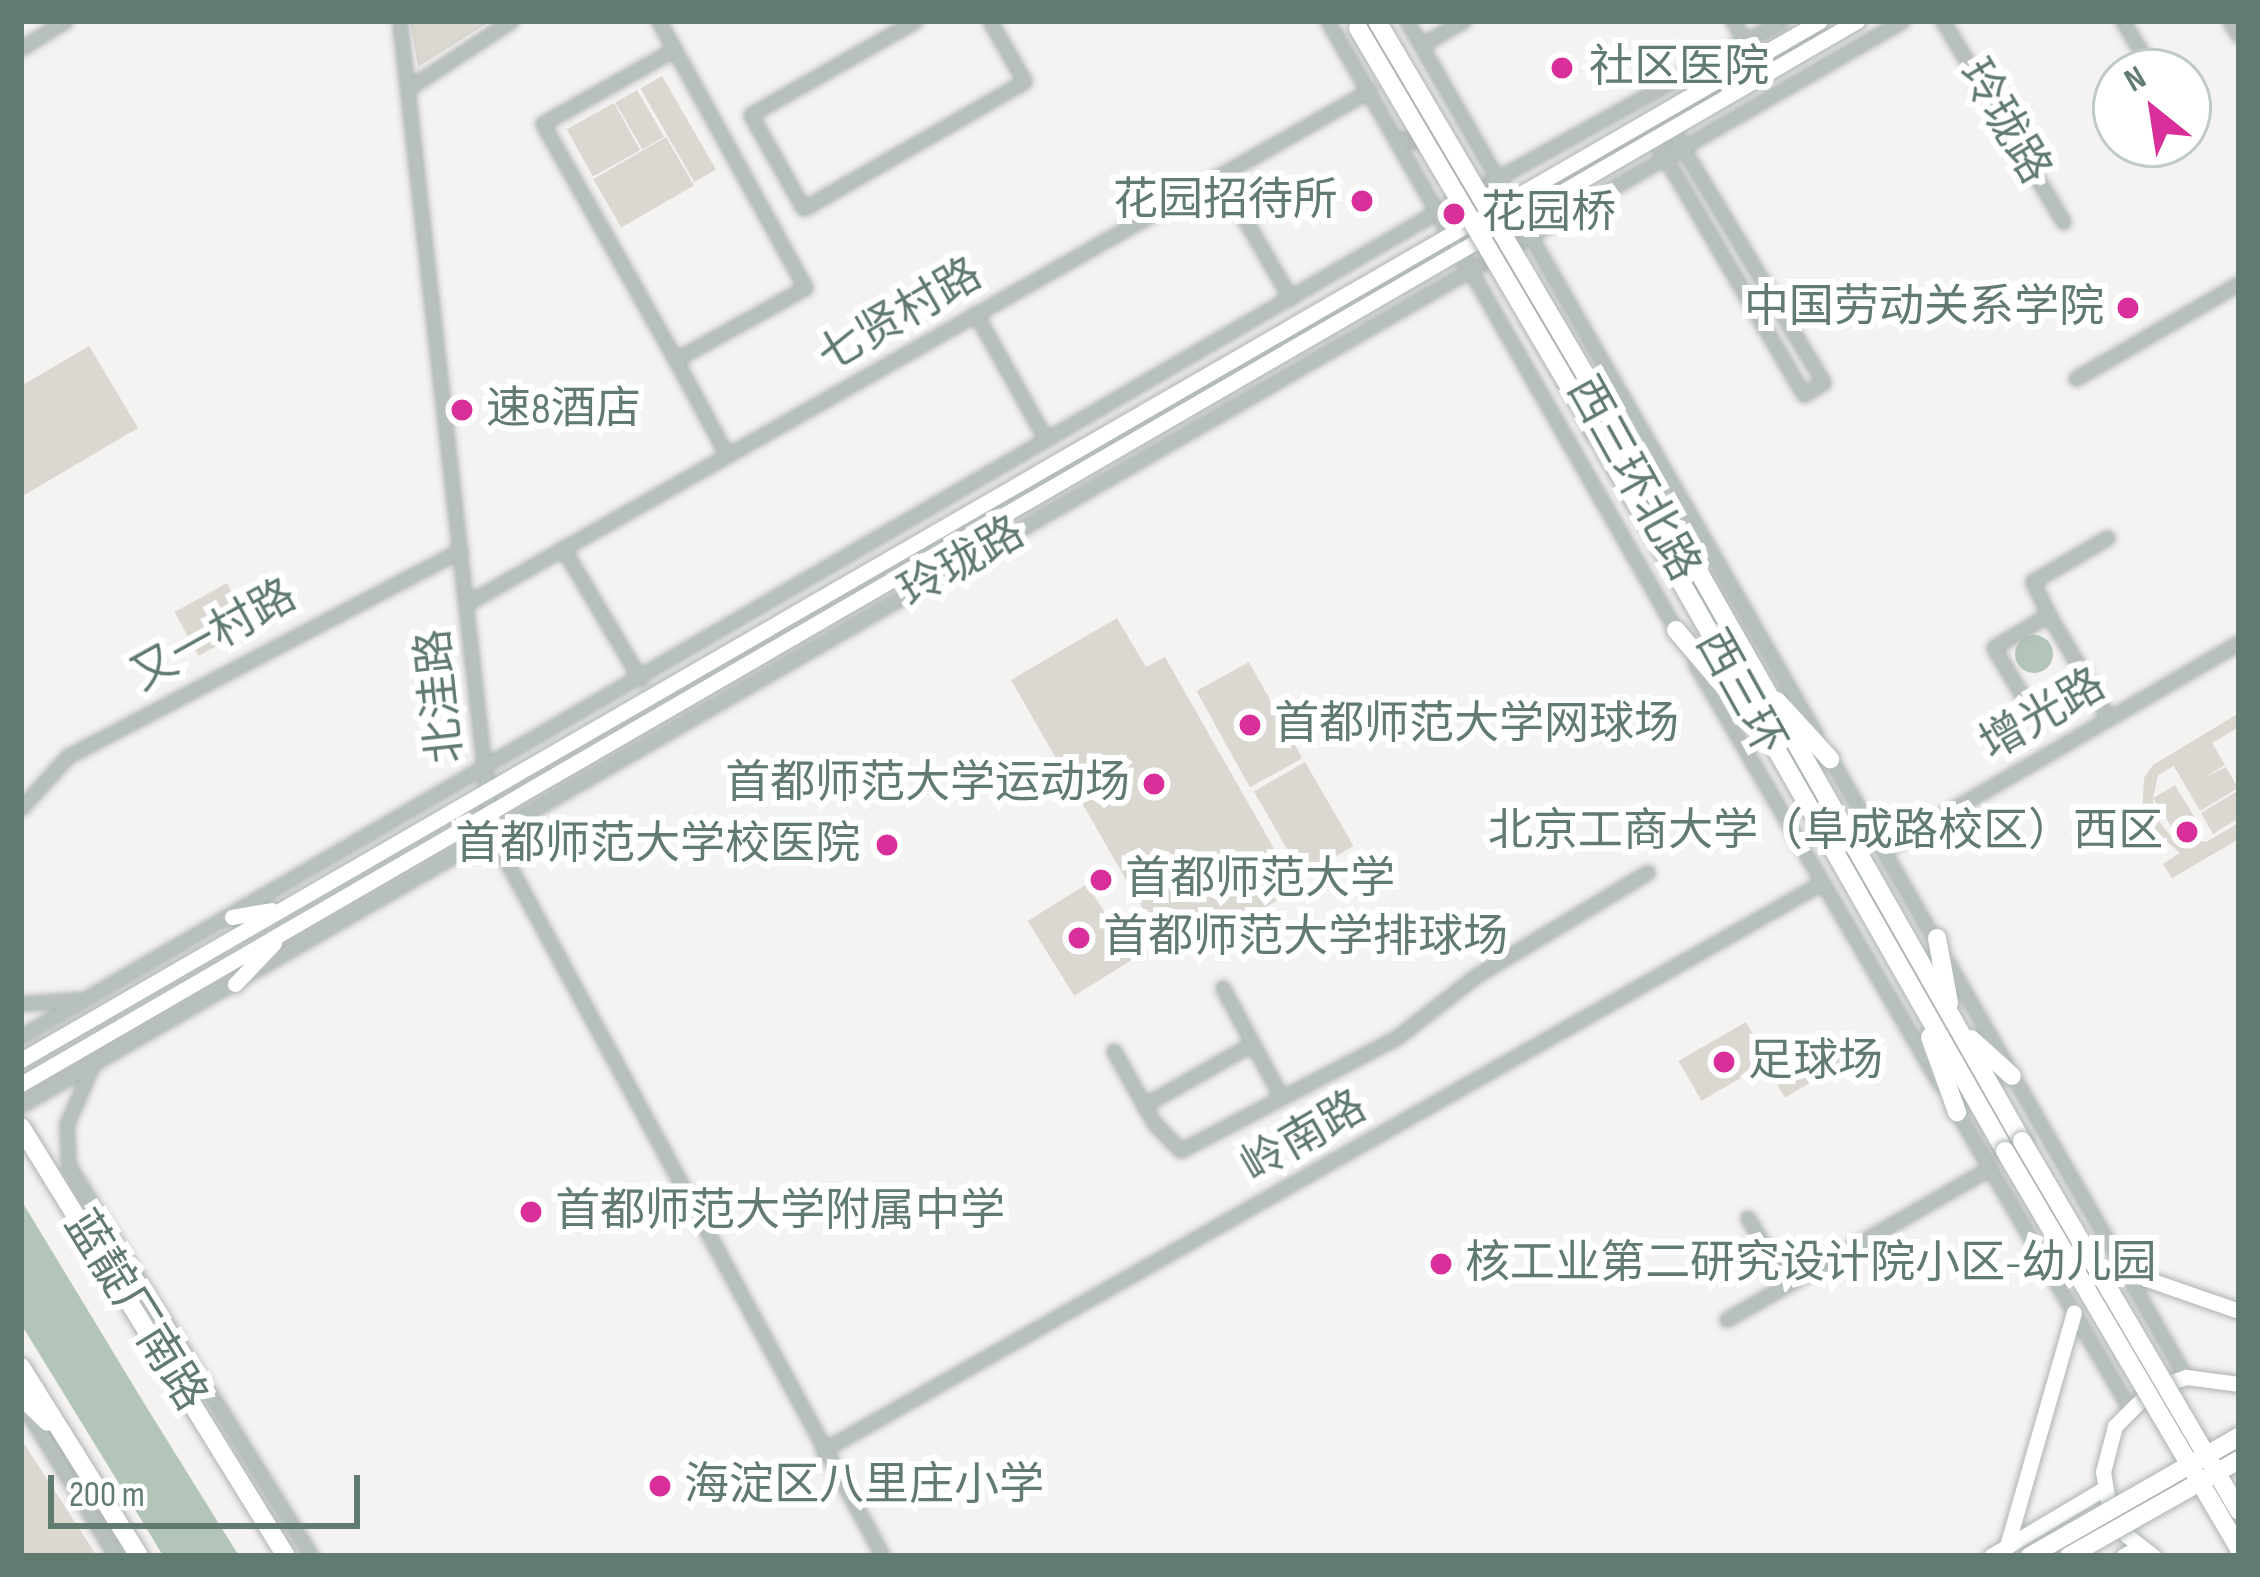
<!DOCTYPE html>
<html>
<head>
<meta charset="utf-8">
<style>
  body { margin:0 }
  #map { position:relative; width:2260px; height:1577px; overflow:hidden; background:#f5f2f2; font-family:"Sofia Sans Condensed","Noto Sans SC",sans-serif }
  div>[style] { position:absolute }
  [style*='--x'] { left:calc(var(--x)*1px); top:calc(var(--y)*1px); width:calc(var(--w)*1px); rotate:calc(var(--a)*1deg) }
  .green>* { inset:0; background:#dad8d1; transform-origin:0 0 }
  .water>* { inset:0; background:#b3c4b9 }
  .round { border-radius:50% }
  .roads { filter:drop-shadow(0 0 3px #acb5b1) drop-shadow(0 0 3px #acb5b1) }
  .minor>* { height:12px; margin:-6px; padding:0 6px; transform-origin:6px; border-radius:6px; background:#b8c0bd }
  .major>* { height:15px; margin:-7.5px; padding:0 7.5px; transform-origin:7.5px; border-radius:7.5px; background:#fff }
  .highway>* { height:18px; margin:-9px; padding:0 9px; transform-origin:9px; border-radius:9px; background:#fff }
  .bridges { filter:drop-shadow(0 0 3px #acb4b1) drop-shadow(0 0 3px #acb4b1) }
  .highway-bridge>* { height:18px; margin:-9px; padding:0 9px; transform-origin:9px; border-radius:9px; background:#fff }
  .dots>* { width:33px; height:33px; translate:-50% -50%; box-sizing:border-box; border:6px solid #fff; border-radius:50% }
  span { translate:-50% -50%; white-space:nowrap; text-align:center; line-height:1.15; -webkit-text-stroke:12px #fff; paint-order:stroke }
  .poi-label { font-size:45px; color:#627b71 }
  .left { translate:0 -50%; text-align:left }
  .right { translate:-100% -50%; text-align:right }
  .street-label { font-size:45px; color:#627b71 }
  .frame { position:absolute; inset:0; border:24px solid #627b71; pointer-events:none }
  .north { position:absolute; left:2092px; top:48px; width:120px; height:120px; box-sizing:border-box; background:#fff; border:3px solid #c0cac6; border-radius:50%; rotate:330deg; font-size:33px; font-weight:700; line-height:48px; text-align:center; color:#627b71 }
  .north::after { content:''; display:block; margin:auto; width:42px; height:54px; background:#d82f9b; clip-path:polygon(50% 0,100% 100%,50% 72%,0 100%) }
  .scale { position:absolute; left:48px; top:1475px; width:312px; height:54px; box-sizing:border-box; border:6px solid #627b71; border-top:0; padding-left:15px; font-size:36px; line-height:42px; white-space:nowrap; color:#627b71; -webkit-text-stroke:9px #fff; paint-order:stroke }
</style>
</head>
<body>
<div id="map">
  <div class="green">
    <i style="clip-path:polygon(410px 21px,491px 21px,418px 67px)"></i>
    <i style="left:662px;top:76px;width:108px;height:25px;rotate:60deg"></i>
    <i style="left:637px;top:90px;width:54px;height:25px;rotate:60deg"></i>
    <i style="left:614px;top:103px;width:54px;height:54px;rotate:61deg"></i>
    <i style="left:666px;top:137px;width:56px;height:84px;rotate:60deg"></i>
    <i style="clip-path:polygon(89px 346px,138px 428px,21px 497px,21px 386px)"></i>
    <i style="left:227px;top:583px;width:50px;height:60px;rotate:61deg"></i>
    <i style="clip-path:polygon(1117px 618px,1146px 667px,1165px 657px,1297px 889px,1173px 961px,1011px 680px)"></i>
    <i style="left:1249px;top:662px;width:110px;height:60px;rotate:61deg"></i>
    <i style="clip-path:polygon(2239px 713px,2239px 727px,2212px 743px,2225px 765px,2204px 778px,2226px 767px,2238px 788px,2200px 811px,2174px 766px,2158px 775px,2153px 798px,2175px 785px,2198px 823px,2177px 835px,2153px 798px,2154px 815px,2170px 835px,2206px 842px,2239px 823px,2239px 839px,2172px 878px,2163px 864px,2180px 853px,2142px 820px,2144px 778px,2153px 765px)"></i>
    <i style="left:1305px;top:762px;width:97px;height:59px;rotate:60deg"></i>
    <i style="clip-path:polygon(2239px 790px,2239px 818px,2213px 834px,2201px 813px)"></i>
    <i style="left:1087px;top:884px;width:88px;height:70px;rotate:58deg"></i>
    <i style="left:1746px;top:1022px;width:46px;height:78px;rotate:60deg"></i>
    <i style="left:1844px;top:1038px;width:22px;height:81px;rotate:60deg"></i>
    <i style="clip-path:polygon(21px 1439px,97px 1556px,21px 1556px)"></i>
  </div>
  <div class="water">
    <i class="round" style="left:2015px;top:635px;width:38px;height:38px"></i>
    <i style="clip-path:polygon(21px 1200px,147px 1408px,239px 1556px,163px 1556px,153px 1539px,21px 1324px)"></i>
  </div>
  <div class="roads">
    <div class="minor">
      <i style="--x:400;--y:21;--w:818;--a:83.54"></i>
      <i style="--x:492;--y:834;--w:821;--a:61.56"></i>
      <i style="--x:659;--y:21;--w:305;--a:61.2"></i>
      <i style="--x:806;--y:288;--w:149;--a:151"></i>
      <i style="--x:676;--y:360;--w:271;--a:-119.4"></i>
      <i style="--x:543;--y:124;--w:151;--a:-29.3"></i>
      <i style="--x:916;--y:21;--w:190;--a:150.3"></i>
      <i style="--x:751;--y:115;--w:108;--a:60.6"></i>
      <i style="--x:804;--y:209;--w:255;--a:-29.9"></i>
      <i style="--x:1025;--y:82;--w:70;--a:-119.8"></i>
      <i style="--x:1328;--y:21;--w:707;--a:60.25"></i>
      <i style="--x:1407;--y:21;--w:824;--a:60.17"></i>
      <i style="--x:1733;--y:21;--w:25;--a:58"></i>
      <i style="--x:1943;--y:21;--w:235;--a:59"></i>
      <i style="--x:2123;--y:21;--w:59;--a:59.5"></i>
      <i style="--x:2230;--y:21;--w:17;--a:59"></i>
      <i style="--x:1421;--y:46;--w:50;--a:-30.2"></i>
      <i style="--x:21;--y:49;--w:53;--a:-31.9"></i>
      <i style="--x:410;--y:88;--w:122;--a:-33.3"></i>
      <i style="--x:1654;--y:138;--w:298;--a:59.7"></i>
      <i style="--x:1804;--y:395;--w:23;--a:-31"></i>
      <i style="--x:1824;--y:383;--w:297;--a:-121"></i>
      <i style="--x:1396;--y:139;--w:42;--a:4.1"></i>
      <i style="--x:1438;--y:142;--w:15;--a:58"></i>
      <i style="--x:1220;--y:176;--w:142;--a:60"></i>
      <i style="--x:976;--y:314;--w:145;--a:60.8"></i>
      <i style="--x:676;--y:360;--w:108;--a:61.8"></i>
      <i style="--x:2076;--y:379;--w:189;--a:-30.2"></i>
      <i style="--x:563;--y:548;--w:153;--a:59.4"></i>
      <i style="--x:467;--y:604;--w:1039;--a:-29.6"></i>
      <i style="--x:2049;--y:615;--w:37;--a:-116"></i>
      <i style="--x:2033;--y:582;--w:87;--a:-30.4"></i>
      <i style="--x:1695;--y:663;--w:489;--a:59.8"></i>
      <i style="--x:2084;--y:675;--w:63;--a:148.6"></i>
      <i style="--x:2030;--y:708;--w:70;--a:-121"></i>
      <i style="--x:1994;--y:648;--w:64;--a:-31"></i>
      <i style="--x:2049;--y:615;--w:69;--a:59.7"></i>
      <i style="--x:2084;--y:675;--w:51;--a:60.4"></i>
      <i style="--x:1828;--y:754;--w:719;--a:60.12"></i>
      <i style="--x:21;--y:809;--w:70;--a:-47.9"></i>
      <i style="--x:68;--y:757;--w:444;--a:-27.7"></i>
      <i style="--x:1884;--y:850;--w:411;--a:-30.2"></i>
      <i style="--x:1223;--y:988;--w:125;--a:61.8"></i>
      <i style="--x:21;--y:1004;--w:57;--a:-4"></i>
      <i style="--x:21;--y:1037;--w:1640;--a:-30.21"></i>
      <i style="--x:1438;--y:212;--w:393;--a:-29"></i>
      <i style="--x:1114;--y:1051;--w:84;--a:60.7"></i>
      <i style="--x:1155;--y:1124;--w:37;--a:46"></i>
      <i style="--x:1181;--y:1151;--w:244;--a:-27.6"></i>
      <i style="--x:1397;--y:1038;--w:101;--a:-37.8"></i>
      <i style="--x:1477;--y:976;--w:200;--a:-31.1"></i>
      <i style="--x:94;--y:1063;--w:68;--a:113.5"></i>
      <i style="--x:67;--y:1125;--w:41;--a:87.2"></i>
      <i style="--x:69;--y:1166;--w:460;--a:58.1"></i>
      <i style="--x:21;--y:1106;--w:2172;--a:-29.96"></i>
      <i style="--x:1144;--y:1106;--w:125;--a:-29.6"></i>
      <i style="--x:1955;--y:1108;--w:346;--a:59.8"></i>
      <i style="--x:1748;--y:1218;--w:78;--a:59.8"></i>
      <i style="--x:1727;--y:1320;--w:303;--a:-29.9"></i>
      <i style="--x:24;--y:1406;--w:176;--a:58.5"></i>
      <i style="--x:823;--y:1451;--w:1148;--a:-29.6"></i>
    </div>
    <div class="major">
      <i style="--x:232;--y:917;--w:40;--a:-10"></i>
      <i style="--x:235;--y:984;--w:57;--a:-46.4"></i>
      <i style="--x:21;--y:1060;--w:2077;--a:-30.01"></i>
      <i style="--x:21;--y:1084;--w:2122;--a:-30.07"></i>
      <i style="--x:2124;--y:1271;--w:122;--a:19.2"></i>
      <i style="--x:2007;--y:1546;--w:243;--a:-74"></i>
      <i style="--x:1991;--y:1556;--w:133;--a:-30.8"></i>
      <i style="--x:2123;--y:1556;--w:18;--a:-29"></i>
      <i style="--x:2153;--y:1556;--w:33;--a:-142"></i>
      <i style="--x:2127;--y:1536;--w:35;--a:-121"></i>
      <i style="--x:2109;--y:1506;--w:35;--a:-100"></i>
      <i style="--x:2103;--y:1472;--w:48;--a:-75.4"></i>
      <i style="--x:2115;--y:1426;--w:54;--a:-45"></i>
      <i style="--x:2153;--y:1388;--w:35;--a:-18"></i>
      <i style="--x:2186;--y:1377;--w:53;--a:7.5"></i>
    </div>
    <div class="highway">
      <i style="--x:1613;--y:421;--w:828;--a:60.4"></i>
      <i style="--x:1595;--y:431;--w:829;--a:60.34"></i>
      <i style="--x:1676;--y:630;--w:80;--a:49.6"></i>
      <i style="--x:1777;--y:701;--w:79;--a:47.6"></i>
      <i style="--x:1937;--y:938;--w:66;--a:79.5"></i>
      <i style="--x:1930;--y:1037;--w:80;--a:70.2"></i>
      <i style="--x:1971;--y:1039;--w:55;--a:42.1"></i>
      <i style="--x:21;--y:1127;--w:504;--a:58.3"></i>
      <i style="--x:21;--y:1367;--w:223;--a:58"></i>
      <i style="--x:21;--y:1396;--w:37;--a:44"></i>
    </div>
  </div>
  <div class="bridges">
    <div class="highway-bridge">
      <i style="--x:1377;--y:21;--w:464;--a:59.5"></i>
      <i style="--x:1358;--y:28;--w:468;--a:59.5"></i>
      <i style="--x:2022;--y:1141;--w:429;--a:59.6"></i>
      <i style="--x:2005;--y:1151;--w:462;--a:59.5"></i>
      <i style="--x:2030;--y:1556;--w:241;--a:-29.7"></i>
      <i style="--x:2069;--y:1556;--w:195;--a:-29.5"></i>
    </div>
  </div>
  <div class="dots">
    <i style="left:1562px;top:68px;background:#d82f9b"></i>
    <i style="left:1362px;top:201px;background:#d82f9b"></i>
    <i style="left:1454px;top:214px;background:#d82f9b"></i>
    <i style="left:2128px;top:308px;background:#d82f9b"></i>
    <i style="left:462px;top:410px;background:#d82f9b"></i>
    <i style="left:1250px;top:725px;background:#d82f9b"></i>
    <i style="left:1154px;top:784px;background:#d82f9b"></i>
    <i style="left:2187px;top:832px;background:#d82f9b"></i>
    <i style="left:887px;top:845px;background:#d82f9b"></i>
    <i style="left:1101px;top:880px;background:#d82f9b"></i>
    <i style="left:1079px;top:938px;background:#d82f9b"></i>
    <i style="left:1724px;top:1062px;background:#d82f9b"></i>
    <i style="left:531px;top:1212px;background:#d82f9b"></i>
    <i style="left:1441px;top:1264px;background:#d82f9b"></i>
    <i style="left:660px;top:1486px;background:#d82f9b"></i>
  </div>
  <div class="poi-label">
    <span class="left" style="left:1589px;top:68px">社区医院</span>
    <span class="right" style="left:1338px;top:201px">花园招待所</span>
    <span class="left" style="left:1481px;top:214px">花园桥</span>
    <span class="right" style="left:2104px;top:308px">中国劳动关系学院</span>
    <span class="left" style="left:486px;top:410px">速8酒店</span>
    <span class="left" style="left:1274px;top:725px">首都师范大学网球场</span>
    <span class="right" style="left:1130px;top:784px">首都师范大学运动场</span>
    <span class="right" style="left:2163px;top:832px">北京工商大学（阜成路校区）西区</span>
    <span class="right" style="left:860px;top:845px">首都师范大学校医院</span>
    <span class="left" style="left:1125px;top:880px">首都师范大学</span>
    <span class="left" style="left:1103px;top:938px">首都师范大学排球场</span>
    <span class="left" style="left:1748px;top:1062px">足球场</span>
    <span class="left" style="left:555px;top:1212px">首都师范大学附属中学</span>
    <span class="left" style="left:1465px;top:1264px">核工业第二研究设计院小区-幼儿园</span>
    <span class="left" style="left:684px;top:1486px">海淀区八里庄小学</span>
  </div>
  <div class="street-label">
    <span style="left:2004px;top:122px;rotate:59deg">玲珑路</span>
    <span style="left:900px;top:316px;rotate:-30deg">七贤村路</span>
    <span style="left:1633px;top:479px;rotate:61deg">西三环北路</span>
    <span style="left:962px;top:563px;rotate:-30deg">玲珑路</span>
    <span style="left:214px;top:636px;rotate:-29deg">又一村路</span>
    <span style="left:1740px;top:693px;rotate:61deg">西三环</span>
    <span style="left:441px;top:696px;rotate:-96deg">北洼路</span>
    <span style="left:2043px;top:715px;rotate:-30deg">增光路</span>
    <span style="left:1304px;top:1137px;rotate:-30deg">岭南路</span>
    <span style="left:135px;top:1311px;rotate:58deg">蓝靛厂南路</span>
  </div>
  <div class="frame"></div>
  <div class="north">N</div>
  <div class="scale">200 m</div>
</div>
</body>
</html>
